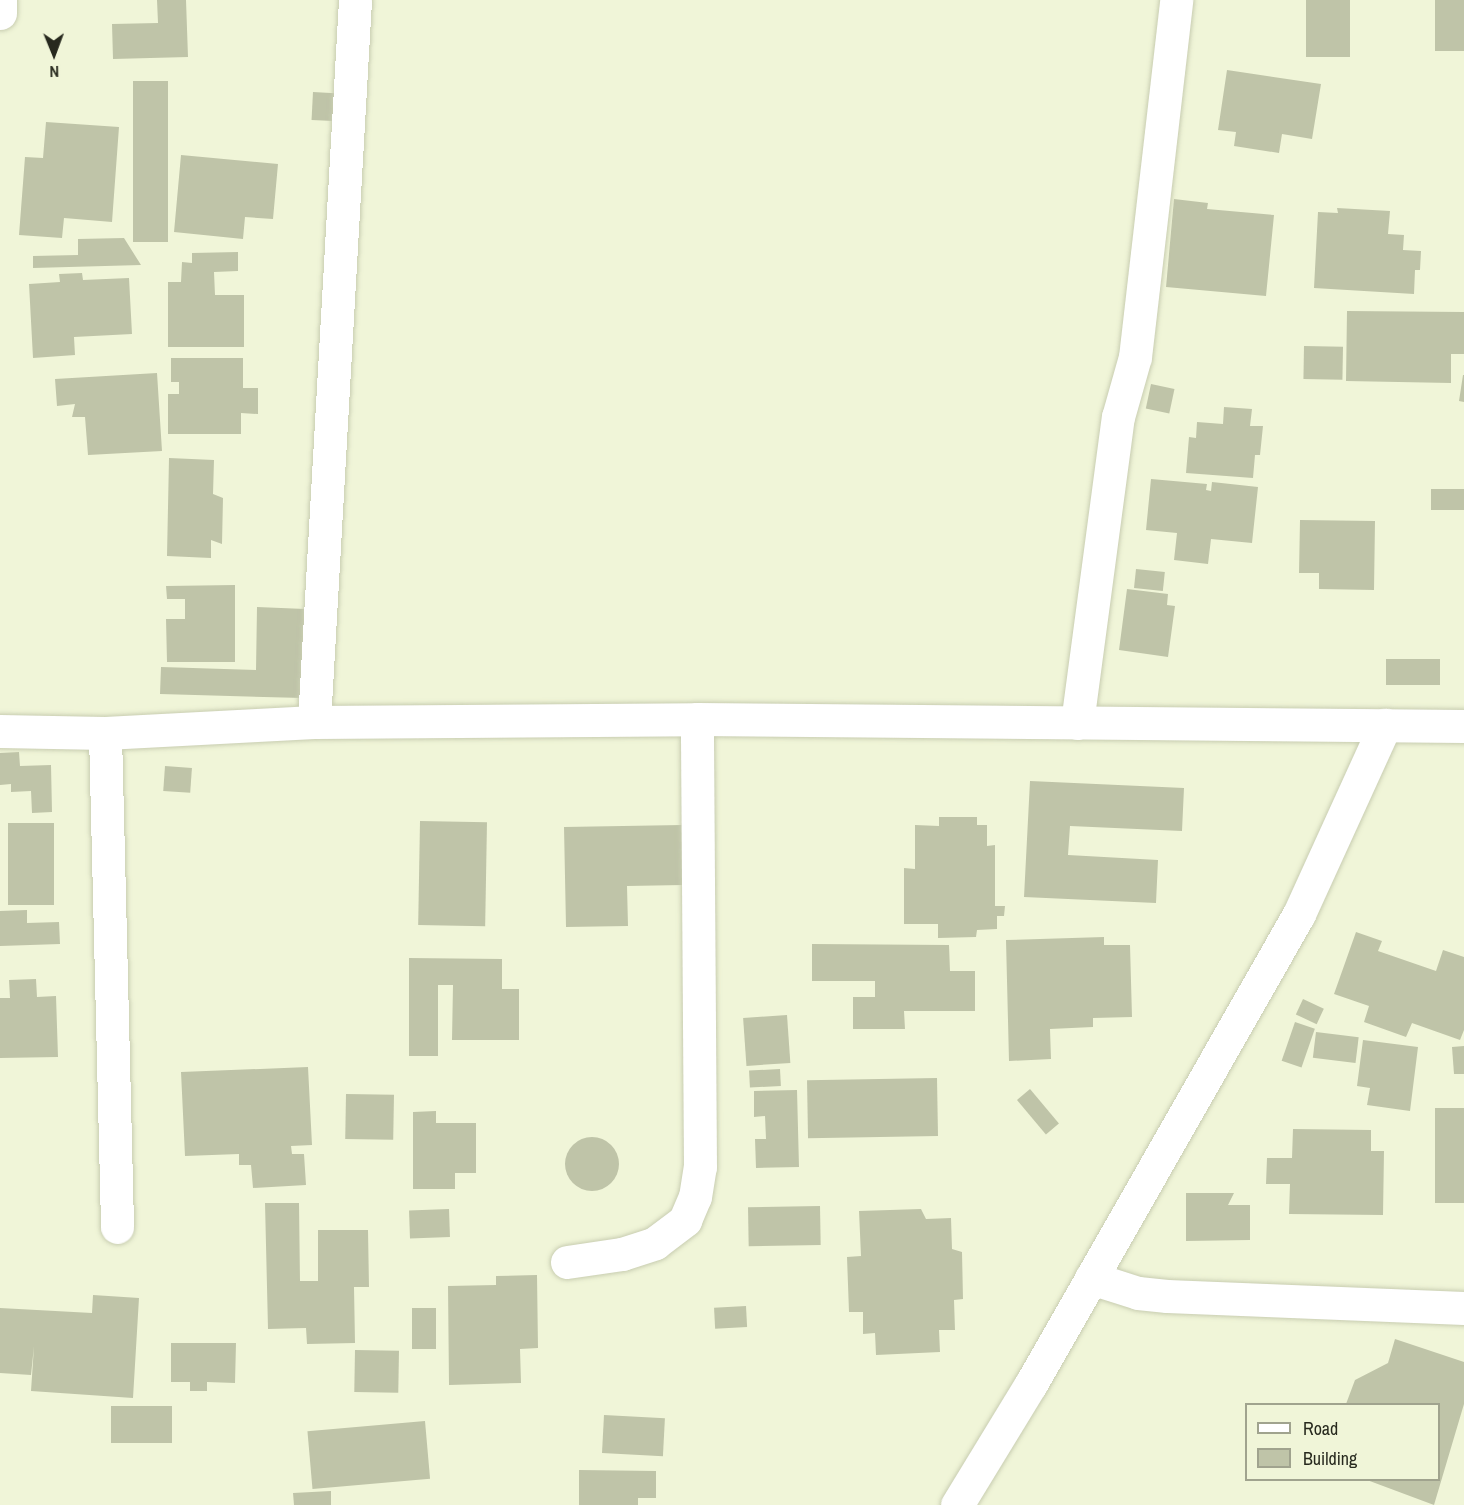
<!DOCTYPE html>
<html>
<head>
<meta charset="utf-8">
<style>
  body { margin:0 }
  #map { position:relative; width:1464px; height:1505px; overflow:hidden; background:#f0f5d8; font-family:"Archivo Narrow",sans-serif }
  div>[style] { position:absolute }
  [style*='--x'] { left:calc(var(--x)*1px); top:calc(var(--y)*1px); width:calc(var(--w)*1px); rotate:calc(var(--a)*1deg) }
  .building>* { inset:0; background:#bfc4a8; transform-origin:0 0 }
  .round { border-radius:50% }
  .roads { filter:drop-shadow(0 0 2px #c8cdb1) drop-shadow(0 0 2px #c8cdb1) }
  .street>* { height:33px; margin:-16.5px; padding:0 16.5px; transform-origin:16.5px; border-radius:16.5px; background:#fff }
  span { translate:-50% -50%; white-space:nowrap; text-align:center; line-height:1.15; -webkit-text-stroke:5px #f0f5d8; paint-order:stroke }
  .legend { position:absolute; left:1245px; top:1403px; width:195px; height:78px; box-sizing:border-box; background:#f0f5d8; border:2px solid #a0a38e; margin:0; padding:8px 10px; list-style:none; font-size:18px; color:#27291e }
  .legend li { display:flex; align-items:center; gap:12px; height:30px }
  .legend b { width:30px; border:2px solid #a0a38e }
  .north { position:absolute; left:24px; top:24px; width:60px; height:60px; -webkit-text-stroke:4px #f0f5d8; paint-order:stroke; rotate:179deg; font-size:16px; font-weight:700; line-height:24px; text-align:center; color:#27291e }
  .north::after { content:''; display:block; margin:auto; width:21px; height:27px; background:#27291e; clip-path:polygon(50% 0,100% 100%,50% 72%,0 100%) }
</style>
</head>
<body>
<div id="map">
  <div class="building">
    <i style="clip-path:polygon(157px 0,186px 0,188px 57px,113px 59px,112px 24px,158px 23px)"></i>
    <i style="left:1306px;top:0;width:44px;height:57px"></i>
    <i style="left:1435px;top:0;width:29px;height:51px"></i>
    <i style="clip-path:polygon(1227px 70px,1321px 84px,1312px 139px,1282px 134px,1279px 153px,1234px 146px,1236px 132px,1218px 130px)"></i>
    <i style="left:133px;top:81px;width:35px;height:161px"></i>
    <i style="left:313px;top:92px;width:22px;height:28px;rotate:3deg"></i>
    <i style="clip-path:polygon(46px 122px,119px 127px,112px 222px,64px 218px,62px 238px,19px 235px,25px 157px,43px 158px)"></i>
    <i style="clip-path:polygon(181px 155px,278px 164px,273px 219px,245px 217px,243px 239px,174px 232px)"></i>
    <i style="clip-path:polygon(1174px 199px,1208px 203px,1207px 209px,1274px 215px,1266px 296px,1166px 287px)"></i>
    <i style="clip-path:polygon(1337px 208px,1390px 211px,1388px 234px,1404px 235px,1403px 250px,1421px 251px,1420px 270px,1415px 270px,1414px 294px,1314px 288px,1318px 212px,1338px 213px)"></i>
    <i style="clip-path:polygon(124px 238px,141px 265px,33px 268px,33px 256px,78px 255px,78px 239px)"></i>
    <i style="clip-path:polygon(238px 252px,238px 271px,214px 272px,215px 295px,244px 295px,244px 347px,168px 347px,168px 282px,181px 282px,182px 262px,192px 263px,192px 253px)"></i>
    <i style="clip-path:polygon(82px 273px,83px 280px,129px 278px,132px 334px,74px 337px,75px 355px,33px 358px,29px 284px,60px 282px,59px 274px)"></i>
    <i style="clip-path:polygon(1347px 311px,1464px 312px,1464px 354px,1451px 354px,1451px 383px,1346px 381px)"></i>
    <i style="left:1304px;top:346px;width:39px;height:33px;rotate:1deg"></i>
    <i style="clip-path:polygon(171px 358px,243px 358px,243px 388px,258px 388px,258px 414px,241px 413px,241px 434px,168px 434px,168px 394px,179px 394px,179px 382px,171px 382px)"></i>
    <i style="clip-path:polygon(157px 373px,162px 451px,88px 455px,85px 417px,72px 417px,75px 404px,57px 406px,55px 379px)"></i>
    <i style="clip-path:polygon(1463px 375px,1464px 375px,1464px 402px,1459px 401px)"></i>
    <i style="left:1151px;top:384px;width:24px;height:25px;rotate:12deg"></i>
    <i style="clip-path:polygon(1224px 407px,1252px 409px,1250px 426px,1263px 426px,1260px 455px,1255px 455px,1253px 478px,1186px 473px,1189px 437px,1196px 438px,1197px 422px,1223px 424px)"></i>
    <i style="clip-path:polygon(169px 458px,214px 460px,213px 494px,223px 498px,222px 544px,211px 540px,211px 558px,167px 556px)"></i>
    <i style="clip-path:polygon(1151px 479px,1207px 484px,1206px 490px,1211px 491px,1212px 482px,1258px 487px,1252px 543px,1211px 539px,1208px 564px,1174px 560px,1177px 533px,1146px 530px)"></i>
    <i style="left:1464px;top:489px;width:21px;height:33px;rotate:90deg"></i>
    <i style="clip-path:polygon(1300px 520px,1375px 521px,1374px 590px,1319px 589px,1319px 573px,1299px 573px)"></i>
    <i style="left:1136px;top:569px;width:29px;height:19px;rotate:6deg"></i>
    <i style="clip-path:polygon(235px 585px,235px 662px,167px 662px,166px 619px,185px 619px,185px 599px,167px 599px,166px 586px)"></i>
    <i style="clip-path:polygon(1127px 589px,1168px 594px,1167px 605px,1175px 606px,1168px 657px,1119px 650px)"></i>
    <i style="clip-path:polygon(257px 607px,305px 609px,303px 698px,160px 694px,161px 667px,256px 670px)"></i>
    <i style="left:1386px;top:659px;width:54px;height:26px"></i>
    <i style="clip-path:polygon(19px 752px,20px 766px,51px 765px,52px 812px,32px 813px,31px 791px,11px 792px,11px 784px,0 785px,0 753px)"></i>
    <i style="left:165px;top:766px;width:27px;height:25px;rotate:4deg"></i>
    <i style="clip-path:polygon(1030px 781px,1184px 788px,1182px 831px,1070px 826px,1068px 855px,1158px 860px,1156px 903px,1024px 897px)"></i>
    <i style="clip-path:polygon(939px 817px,977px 817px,977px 825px,987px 825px,987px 846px,995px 845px,995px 906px,1005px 906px,1004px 916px,997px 916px,997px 929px,977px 930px,976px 937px,938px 938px,938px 924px,904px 924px,904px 868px,915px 869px,915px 825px,939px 826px)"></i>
    <i style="left:420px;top:821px;width:67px;height:104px;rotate:1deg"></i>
    <i style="left:54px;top:823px;width:82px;height:46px;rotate:90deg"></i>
    <i style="clip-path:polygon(682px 825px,683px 885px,627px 886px,628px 926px,566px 927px,564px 827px)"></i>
    <i style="clip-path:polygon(27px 910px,27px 923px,59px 922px,60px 944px,0 946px,0 911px)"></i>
    <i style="clip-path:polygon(1356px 932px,1382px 941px,1378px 951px,1436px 971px,1443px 950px,1464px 957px,1464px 1030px,1460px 1040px,1412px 1023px,1406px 1037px,1364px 1022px,1369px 1006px,1334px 994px)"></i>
    <i style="clip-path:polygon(1104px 937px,1104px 945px,1130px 945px,1132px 1017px,1093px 1018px,1093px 1027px,1050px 1029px,1051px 1059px,1009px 1061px,1006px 940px)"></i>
    <i style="clip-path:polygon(812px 944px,949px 945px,950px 971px,975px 971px,975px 1011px,904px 1011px,905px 1029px,853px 1029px,853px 997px,875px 997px,875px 981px,812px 981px)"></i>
    <i style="clip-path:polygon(409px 958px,502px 959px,502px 989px,519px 989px,519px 1040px,452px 1040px,453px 985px,438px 985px,438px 1056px,409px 1056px)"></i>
    <i style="clip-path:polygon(36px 979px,37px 997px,56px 996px,58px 1057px,0 1058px,0 998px,10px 998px,9px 980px)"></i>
    <i style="left:1303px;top:999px;width:23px;height:17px;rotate:25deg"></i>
    <i style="left:787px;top:1015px;width:48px;height:44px;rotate:86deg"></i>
    <i style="left:1295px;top:1022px;width:21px;height:41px;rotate:19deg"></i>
    <i style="left:1316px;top:1032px;width:43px;height:26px;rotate:7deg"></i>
    <i style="clip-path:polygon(1363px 1040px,1418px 1047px,1410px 1111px,1367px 1105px,1370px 1088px,1357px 1086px)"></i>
    <i style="clip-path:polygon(1464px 1046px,1464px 1074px,1454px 1074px,1452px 1047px)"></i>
    <i style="clip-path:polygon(308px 1067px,312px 1145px,291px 1146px,292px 1154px,304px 1154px,306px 1185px,253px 1188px,251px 1165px,239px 1165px,239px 1154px,185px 1156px,181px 1072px)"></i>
    <i style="left:780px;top:1069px;width:17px;height:31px;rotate:87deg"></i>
    <i style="left:937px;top:1078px;width:58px;height:130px;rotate:89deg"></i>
    <i style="left:1030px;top:1089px;width:45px;height:17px;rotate:50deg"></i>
    <i style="clip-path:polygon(797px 1090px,799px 1167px,756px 1168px,755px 1139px,766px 1139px,765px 1116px,754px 1117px,754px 1091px)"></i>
    <i style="left:346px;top:1094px;width:48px;height:45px;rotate:1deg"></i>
    <i style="left:1435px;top:1108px;width:29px;height:95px"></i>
    <i style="clip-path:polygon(436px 1111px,436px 1123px,476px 1123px,476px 1173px,455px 1173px,455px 1189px,413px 1189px,413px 1112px)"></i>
    <i style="clip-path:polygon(1293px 1129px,1371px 1130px,1371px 1151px,1384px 1151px,1383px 1215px,1289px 1214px,1290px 1184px,1266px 1184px,1267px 1158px,1292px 1158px)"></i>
    <i class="round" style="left:565px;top:1137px;width:54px;height:54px"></i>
    <i style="clip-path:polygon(1186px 1193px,1234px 1193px,1228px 1205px,1250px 1205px,1250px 1240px,1186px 1241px)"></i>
    <i style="clip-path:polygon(265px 1203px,299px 1203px,300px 1281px,318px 1281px,318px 1230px,368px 1230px,369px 1287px,354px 1287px,355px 1343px,307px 1344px,306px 1328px,268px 1329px)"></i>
    <i style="left:820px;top:1206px;width:39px;height:72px;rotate:89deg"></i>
    <i style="left:449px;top:1209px;width:28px;height:40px;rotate:88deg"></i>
    <i style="clip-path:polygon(921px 1209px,926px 1219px,951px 1218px,952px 1249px,962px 1252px,963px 1299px,954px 1300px,955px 1330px,939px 1330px,940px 1352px,876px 1355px,875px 1333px,863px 1334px,863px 1312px,849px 1312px,847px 1257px,861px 1256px,859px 1211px)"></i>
    <i style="clip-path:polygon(537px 1275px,538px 1348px,520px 1349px,521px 1383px,449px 1385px,448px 1286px,496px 1285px,496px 1276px)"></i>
    <i style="clip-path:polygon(93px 1295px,139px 1298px,133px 1398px,31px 1391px,34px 1346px,31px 1375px,0 1373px,0 1308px,92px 1313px)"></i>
    <i style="left:746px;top:1306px;width:21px;height:32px;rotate:87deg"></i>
    <i style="left:436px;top:1308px;width:41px;height:24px;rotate:90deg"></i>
    <i style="clip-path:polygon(1395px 1339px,1464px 1362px,1464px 1404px,1434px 1505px,1367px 1480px,1438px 1480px,1438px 1404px,1346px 1404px,1355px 1380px,1388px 1363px)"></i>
    <i style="clip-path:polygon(171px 1343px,236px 1343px,235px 1383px,207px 1382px,207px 1391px,190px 1391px,190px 1382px,171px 1382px)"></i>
    <i style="left:355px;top:1350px;width:44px;height:42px;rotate:1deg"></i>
    <i style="left:172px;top:1406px;width:37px;height:61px;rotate:90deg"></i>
    <i style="left:604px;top:1415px;width:61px;height:38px;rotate:3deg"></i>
    <i style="left:425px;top:1421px;width:58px;height:118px;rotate:85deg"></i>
    <i style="clip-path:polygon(579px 1470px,656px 1471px,656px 1498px,638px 1498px,638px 1505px,579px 1505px)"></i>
    <i style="clip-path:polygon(331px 1491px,331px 1505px,294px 1505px,293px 1493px)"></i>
  </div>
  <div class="roads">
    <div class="street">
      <i style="--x:0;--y:13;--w:13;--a:-90"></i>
      <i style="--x:314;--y:722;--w:723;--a:-86.75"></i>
      <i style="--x:1077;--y:723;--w:309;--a:-82.4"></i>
      <i style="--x:1118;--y:417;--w:62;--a:-74.2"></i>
      <i style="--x:1135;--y:357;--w:359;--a:-83.4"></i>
      <i style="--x:0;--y:731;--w:105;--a:1.1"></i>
      <i style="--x:105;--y:733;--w:209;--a:-3"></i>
      <i style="--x:314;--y:722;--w:383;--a:-0.4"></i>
      <i style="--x:697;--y:719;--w:767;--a:0.52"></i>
      <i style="--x:105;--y:733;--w:494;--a:88.6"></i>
      <i style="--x:567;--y:1262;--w:56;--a:-8.3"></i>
      <i style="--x:622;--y:1254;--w:35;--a:-18"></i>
      <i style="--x:655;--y:1243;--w:38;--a:-37"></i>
      <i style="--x:685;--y:1220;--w:25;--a:-67"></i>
      <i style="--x:695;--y:1197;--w:30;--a:-81"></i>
      <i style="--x:700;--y:1167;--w:448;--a:-90.4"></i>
      <i style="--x:1091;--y:1278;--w:49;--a:17.7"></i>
      <i style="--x:1138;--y:1293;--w:29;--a:6"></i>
      <i style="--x:1167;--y:1296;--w:297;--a:2.3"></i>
      <i style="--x:957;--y:1505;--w:142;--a:-58.6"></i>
      <i style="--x:1031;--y:1384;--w:541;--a:-60.31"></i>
      <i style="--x:1299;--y:914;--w:208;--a:-65.5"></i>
    </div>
  </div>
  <ul class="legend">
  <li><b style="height:8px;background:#fff"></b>Road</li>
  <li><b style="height:16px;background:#bfc4a8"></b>Building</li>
  </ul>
  <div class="north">N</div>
</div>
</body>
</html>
